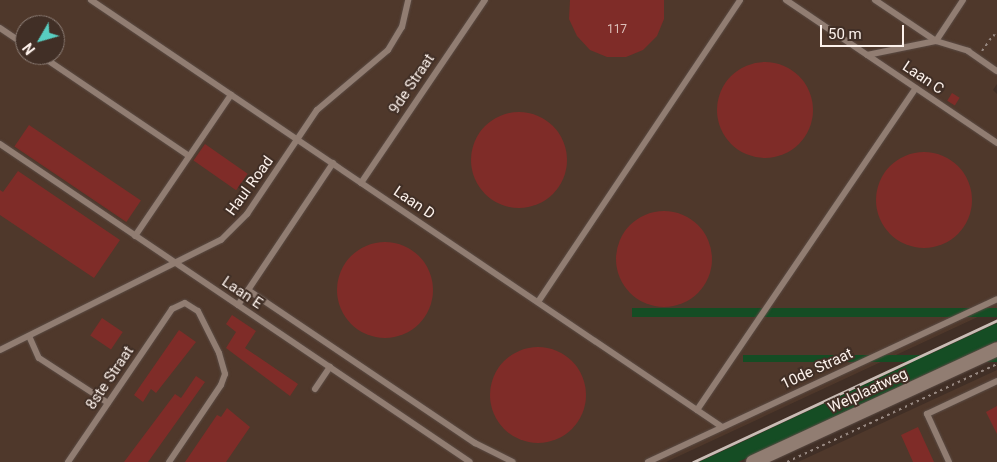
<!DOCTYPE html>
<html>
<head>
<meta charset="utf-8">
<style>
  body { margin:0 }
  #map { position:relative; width:997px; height:462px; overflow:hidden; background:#412f26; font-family:Roboto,sans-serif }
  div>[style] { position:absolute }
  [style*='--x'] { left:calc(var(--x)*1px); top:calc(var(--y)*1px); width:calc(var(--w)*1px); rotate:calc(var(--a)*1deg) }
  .built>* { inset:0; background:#4f382b }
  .green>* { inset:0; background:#154d24; transform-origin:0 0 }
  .building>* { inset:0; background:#7f2c28; transform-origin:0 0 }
  .round { border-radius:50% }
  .path>* { height:2px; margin-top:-1px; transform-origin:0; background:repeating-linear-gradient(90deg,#968780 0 2.5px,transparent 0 6.5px) }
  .roads { filter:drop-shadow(0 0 1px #5a4b44) drop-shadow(0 0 1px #5a4b44) }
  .service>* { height:6px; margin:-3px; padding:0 3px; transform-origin:3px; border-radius:3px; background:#917d72 }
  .tertiary>* { height:14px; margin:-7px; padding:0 7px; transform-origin:7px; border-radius:7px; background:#917d72 }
  .rail>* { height:3px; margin:-1.5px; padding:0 1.5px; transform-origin:1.5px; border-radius:1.5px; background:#cabdb6 }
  span { translate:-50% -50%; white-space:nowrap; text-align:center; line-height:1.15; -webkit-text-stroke:4px #412f26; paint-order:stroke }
  .number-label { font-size:12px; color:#ddc0ba }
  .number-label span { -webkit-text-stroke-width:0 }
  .street-label { font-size:15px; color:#fcf1eb }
  .north { position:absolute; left:15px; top:15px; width:50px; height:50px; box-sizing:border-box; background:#412f26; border:1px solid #8c7d75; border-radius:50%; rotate:232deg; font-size:14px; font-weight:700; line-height:20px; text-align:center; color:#fcf1eb }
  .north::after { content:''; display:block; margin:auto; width:18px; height:22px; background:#58cec1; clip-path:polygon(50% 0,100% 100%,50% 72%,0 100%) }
  .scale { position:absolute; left:820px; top:25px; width:84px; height:22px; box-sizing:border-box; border:2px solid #fcf1eb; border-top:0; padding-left:6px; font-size:15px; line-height:18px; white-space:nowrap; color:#fcf1eb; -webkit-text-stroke:4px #412f26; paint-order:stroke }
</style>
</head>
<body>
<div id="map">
  <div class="built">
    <i style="clip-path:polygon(evenodd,0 0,997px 0,997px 84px,993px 90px,997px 94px,997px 308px,666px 462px,0 462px,0 0,25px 25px,55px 25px,55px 55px,25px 55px,25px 25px)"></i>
    <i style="clip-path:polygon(997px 370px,997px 462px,798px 462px)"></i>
  </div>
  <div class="green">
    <i style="left:997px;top:308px;width:9px;height:365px;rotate:90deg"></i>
    <i style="clip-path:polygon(997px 323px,997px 341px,738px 462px,699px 462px)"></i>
    <i style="left:997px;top:355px;width:7px;height:254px;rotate:90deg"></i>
  </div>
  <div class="building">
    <i style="clip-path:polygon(570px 0,664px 0,664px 19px,657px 36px,643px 50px,626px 57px,607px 57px,590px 50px,577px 36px,569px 19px)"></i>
    <i class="round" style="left:717px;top:62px;width:96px;height:96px"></i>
    <i style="left:952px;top:93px;width:9px;height:9px;rotate:32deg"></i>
    <i class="round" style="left:471px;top:112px;width:96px;height:96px"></i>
    <i style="left:29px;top:125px;width:135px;height:26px;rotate:34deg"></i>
    <i style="left:205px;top:144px;width:52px;height:20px;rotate:35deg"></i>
    <i class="round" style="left:876px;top:152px;width:96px;height:96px"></i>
    <i style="clip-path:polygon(18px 171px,120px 240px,94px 278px,0 215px,0 190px,3px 192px)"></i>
    <i class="round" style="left:616px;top:211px;width:96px;height:96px"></i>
    <i class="round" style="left:337px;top:242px;width:96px;height:96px"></i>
    <i style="clip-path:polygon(232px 315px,256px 331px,245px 348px,298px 384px,290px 396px,226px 348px,236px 332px,226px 324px)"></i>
    <i style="left:102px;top:318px;width:25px;height:21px;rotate:34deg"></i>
    <i style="clip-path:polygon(179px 330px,196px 342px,156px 393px,151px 389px,143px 402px,134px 395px)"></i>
    <i class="round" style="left:490px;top:347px;width:96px;height:96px"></i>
    <i style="clip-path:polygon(196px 376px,205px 382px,148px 462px,124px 462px,175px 394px,181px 398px)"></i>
    <i style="clip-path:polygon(997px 406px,997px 434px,986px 412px)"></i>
    <i style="clip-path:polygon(227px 408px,250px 427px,226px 462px,185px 462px,217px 415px,221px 417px)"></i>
    <i style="clip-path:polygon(918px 427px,934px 462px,913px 462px,901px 435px)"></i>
  </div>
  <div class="path">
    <i style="--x:982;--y:51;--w:19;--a:-55"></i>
    <i style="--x:993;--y:35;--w:4;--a:14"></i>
    <i style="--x:787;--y:462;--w:232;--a:-25"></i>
  </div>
  <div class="roads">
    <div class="service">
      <i style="--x:91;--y:0;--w:762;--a:34.09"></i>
      <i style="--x:786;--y:0;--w:255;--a:34.1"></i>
      <i style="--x:875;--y:0;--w:73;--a:33.9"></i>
      <i style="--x:936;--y:41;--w:34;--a:17"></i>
      <i style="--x:968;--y:51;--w:35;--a:35"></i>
      <i style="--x:0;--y:28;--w:30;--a:34"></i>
      <i style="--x:40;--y:55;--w:180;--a:34.1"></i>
      <i style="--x:867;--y:55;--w:70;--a:-11.5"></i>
      <i style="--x:936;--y:41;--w:49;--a:-56.6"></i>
      <i style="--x:0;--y:144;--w:567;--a:34.08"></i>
      <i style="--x:361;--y:183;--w:221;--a:-55.9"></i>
      <i style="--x:135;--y:236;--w:171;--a:-55.8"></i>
      <i style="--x:248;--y:290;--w:274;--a:34"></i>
      <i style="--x:475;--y:443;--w:42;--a:26.6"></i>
      <i style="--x:538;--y:302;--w:363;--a:-56.2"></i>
      <i style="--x:238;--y:305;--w:171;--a:-56.2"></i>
      <i style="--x:29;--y:336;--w:24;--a:66"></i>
      <i style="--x:39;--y:358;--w:82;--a:33.1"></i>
      <i style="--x:0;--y:350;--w:247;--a:-26.5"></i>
      <i style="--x:221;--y:240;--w:37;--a:-45"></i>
      <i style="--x:247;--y:214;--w:125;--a:-56.1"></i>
      <i style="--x:317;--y:110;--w:93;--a:-40.2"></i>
      <i style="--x:388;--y:50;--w:27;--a:-59"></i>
      <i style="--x:402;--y:27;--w:28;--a:-77"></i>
      <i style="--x:315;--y:389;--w:27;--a:-56"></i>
      <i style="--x:697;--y:410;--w:389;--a:-55.8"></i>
      <i style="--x:68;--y:462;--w:185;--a:-55.8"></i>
      <i style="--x:172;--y:309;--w:14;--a:-25"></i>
      <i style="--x:185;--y:303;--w:15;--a:32"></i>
      <i style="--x:198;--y:311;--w:47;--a:63.4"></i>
      <i style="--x:219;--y:353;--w:22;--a:74"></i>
      <i style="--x:225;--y:374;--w:12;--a:110"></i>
      <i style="--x:221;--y:385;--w:93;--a:124"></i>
      <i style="--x:648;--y:462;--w:385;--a:-25"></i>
      <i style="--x:949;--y:462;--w:53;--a:-114.6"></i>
      <i style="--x:927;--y:414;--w:77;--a:-25.2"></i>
    </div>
    <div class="tertiary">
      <i style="--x:753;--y:462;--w:269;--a:-24.8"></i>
    </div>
  </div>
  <div class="rail">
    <i style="--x:693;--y:462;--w:336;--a:-25"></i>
  </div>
  <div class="number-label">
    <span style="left:617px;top:30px">117</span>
  </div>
  <div class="street-label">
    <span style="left:923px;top:78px;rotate:34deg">Laan C</span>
    <span style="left:412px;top:84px;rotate:-56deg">9de Straat</span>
    <span style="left:250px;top:186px;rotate:-54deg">Haul Road</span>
    <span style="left:414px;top:203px;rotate:34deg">Laan D</span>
    <span style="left:242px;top:293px;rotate:34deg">Laan E</span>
    <span style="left:817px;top:369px;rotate:-25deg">10de Straat</span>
    <span style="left:110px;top:378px;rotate:-56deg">8ste Straat</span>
    <span style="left:868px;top:391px;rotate:-25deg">Welplaatweg</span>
  </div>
  <div class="north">N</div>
  <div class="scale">50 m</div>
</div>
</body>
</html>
